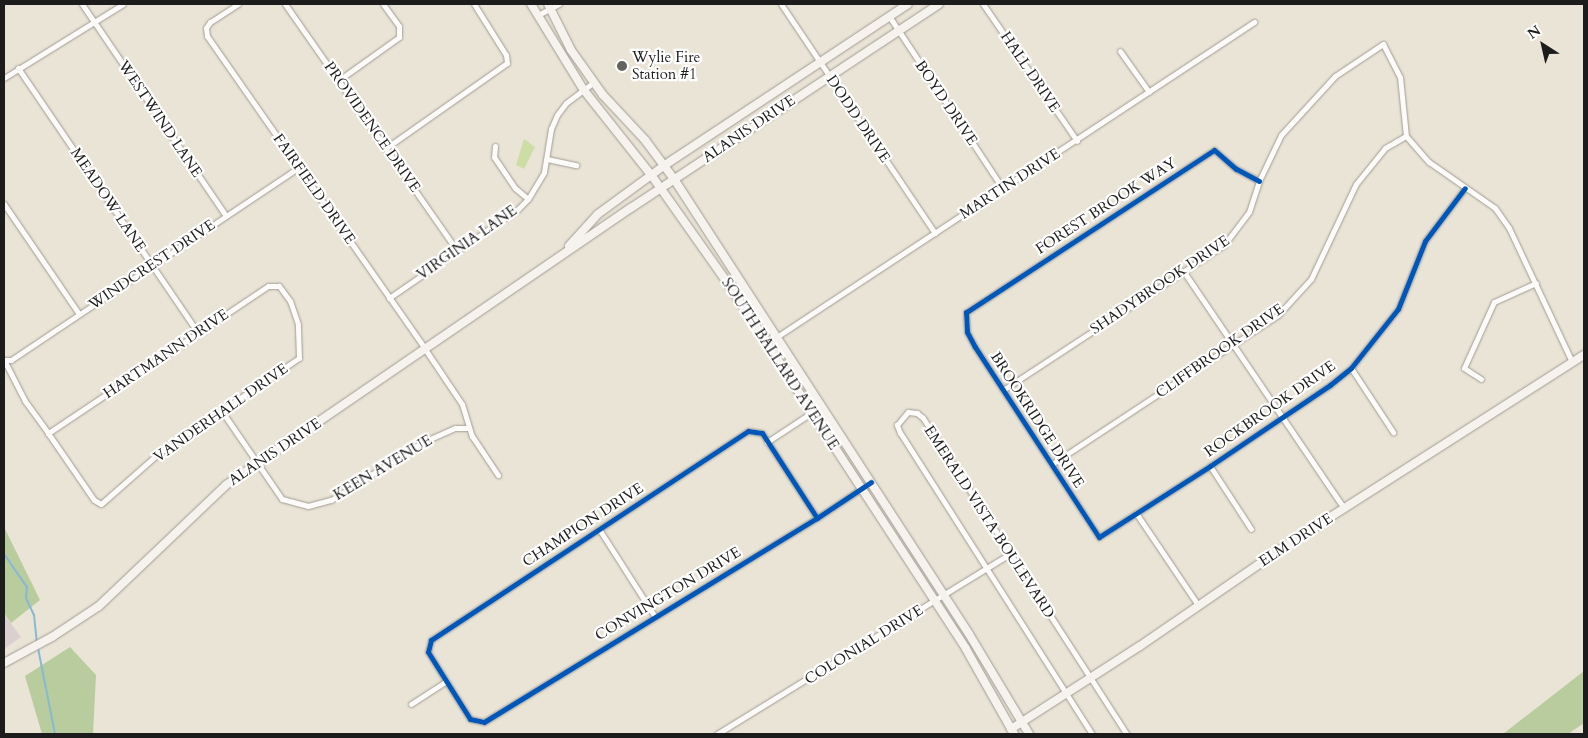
<!DOCTYPE html>
<html>
<head>
<meta charset="utf-8">
<style>
  body { margin:0 }
  #map { position:relative; width:1588px; height:738px; overflow:hidden; background:#eae4d6; font-family:Cardo,serif }
  div>[style] { position:absolute }
  [style*='--x'] { left:calc(var(--x)*1px); top:calc(var(--y)*1px); width:calc(var(--w)*1px); rotate:calc(var(--a)*1deg) }
  .industrial>* { inset:0; background:#dccfd0 }
  .green>* { inset:0; background:#cddda6 }
  .forest>* { inset:0; background:#b8cc9d }
  .stream>* { height:2px; margin:-1px; padding:0 1px; transform-origin:1px; border-radius:1px; background:#87b9d5 }
  .roads { filter:drop-shadow(0 0 1px #a09c94) drop-shadow(0 0 1px #a09c94) }
  .street>* { height:5px; margin:-2.5px; padding:0 2.5px; transform-origin:2.5px; border-radius:2.5px; background:#fcfbf9 }
  .secondary>* { height:8px; margin:-4px; padding:0 4px; transform-origin:4px; border-radius:4px; background:#f6f2ee }
  .cycleway>* { height:5px; margin:-2.5px; padding:0 2.5px; transform-origin:2.5px; border-radius:2.5px; background:#0057b8 }
  .dots>* { width:14px; height:14px; translate:-50% -50%; box-sizing:border-box; border:2px solid #fff; border-radius:50% }
  span { translate:-50% -50%; white-space:nowrap; text-align:center; line-height:1.15; -webkit-text-stroke:4.5px #fff; paint-order:stroke }
  .poi-label { font-size:15px; color:#1c1c1c }
  .left { translate:0 -50%; text-align:left }
  .street-label { font-size:15px; color:#1c1c1c }
  .frame { position:absolute; inset:0; border:5px solid #1c1c1c; pointer-events:none }
  .north { position:absolute; left:1518px; top:20px; width:50px; height:50px; -webkit-text-stroke:4px #fff; paint-order:stroke; rotate:325deg; font-size:14px; font-weight:700; line-height:20px; text-align:center; color:#1c1c1c }
  .north::after { content:''; display:block; margin:auto; width:18px; height:22px; background:#1c1c1c; clip-path:polygon(50% 0,100% 100%,50% 72%,0 100%) }
</style>
</head>
<body>
<div id="map">
  <div class="industrial">
    <i style="clip-path:polygon(4px 614px,21px 637px,4px 649px)"></i>
  </div>
  <div class="green">
    <i style="clip-path:polygon(524px 139px,535px 147px,524px 169px,516px 165px)"></i>
  </div>
  <div class="forest">
    <i style="clip-path:polygon(4px 527px,40px 600px,11px 623px,4px 613px)"></i>
    <i style="clip-path:polygon(70px 647px,96px 675px,93px 734px,42px 734px,25px 676px)"></i>
    <i style="clip-path:polygon(1584px 671px,1584px 723px,1568px 734px,1503px 734px)"></i>
  </div>
  <div class="stream">
    <i style="--x:4;--y:554;--w:40;--a:55.1"></i>
    <i style="--x:27;--y:587;--w:11;--a:95"></i>
    <i style="--x:26;--y:598;--w:19;--a:65"></i>
    <i style="--x:34;--y:615;--w:28;--a:84"></i>
    <i style="--x:38;--y:648;--w:88;--a:78.8"></i>
  </div>
  <div class="roads">
    <div class="street">
      <i style="--x:82;--y:4;--w:256;--a:55.8"></i>
      <i style="--x:238;--y:4;--w:33;--a:147"></i>
      <i style="--x:210;--y:22;--w:7;--a:124"></i>
      <i style="--x:206;--y:28;--w:8;--a:83"></i>
      <i style="--x:207;--y:36;--w:381;--a:55.1"></i>
      <i style="--x:425;--y:349;--w:66;--a:56.1"></i>
      <i style="--x:462;--y:404;--w:34;--a:73"></i>
      <i style="--x:472;--y:436;--w:47;--a:56.3"></i>
      <i style="--x:285;--y:4;--w:301;--a:55.1"></i>
      <i style="--x:781;--y:4;--w:276;--a:56.1"></i>
      <i style="--x:983;--y:4;--w:166;--a:55.5"></i>
      <i style="--x:538;--y:15;--w:24;--a:-28"></i>
      <i style="--x:889;--y:16;--w:207;--a:56.6"></i>
      <i style="--x:1120;--y:51;--w:50;--a:54.7"></i>
      <i style="--x:18;--y:68;--w:320;--a:55.8"></i>
      <i style="--x:4;--y:78;--w:140;--a:-31.9"></i>
      <i style="--x:339;--y:80;--w:74;--a:-35.6"></i>
      <i style="--x:399;--y:37;--w:11;--a:-90"></i>
      <i style="--x:399;--y:26;--w:27;--a:-126"></i>
      <i style="--x:495;--y:146;--w:11;--a:95"></i>
      <i style="--x:494;--y:157;--w:37;--a:56"></i>
      <i style="--x:515;--y:188;--w:17;--a:40"></i>
      <i style="--x:386;--y:148;--w:148;--a:-35.1"></i>
      <i style="--x:507;--y:63;--w:8;--a:-97"></i>
      <i style="--x:506;--y:55;--w:60;--a:-122.1"></i>
      <i style="--x:547;--y:159;--w:30;--a:12"></i>
      <i style="--x:1259;--y:181;--w:26;--a:-152"></i>
      <i style="--x:1236;--y:169;--w:29;--a:-139"></i>
      <i style="--x:1214;--y:150;--w:296;--a:146.8"></i>
      <i style="--x:966;--y:312;--w:20;--a:87"></i>
      <i style="--x:967;--y:332;--w:17;--a:62"></i>
      <i style="--x:975;--y:347;--w:227;--a:56.9"></i>
      <i style="--x:1099;--y:537;--w:132;--a:-32.6"></i>
      <i style="--x:1210;--y:466;--w:145;--a:-34"></i>
      <i style="--x:1330;--y:385;--w:27;--a:-39"></i>
      <i style="--x:1351;--y:368;--w:75;--a:-51.5"></i>
      <i style="--x:1398;--y:309;--w:73;--a:-68.3"></i>
      <i style="--x:1425;--y:241;--w:66;--a:-53"></i>
      <i style="--x:4;--y:204;--w:133;--a:55.7"></i>
      <i style="--x:1184;--y:272;--w:285;--a:55.9"></i>
      <i style="--x:389;--y:298;--w:157;--a:-34.6"></i>
      <i style="--x:518;--y:209;--w:14;--a:-45"></i>
      <i style="--x:528;--y:199;--w:31;--a:-59"></i>
      <i style="--x:544;--y:172;--w:44;--a:-80.8"></i>
      <i style="--x:551;--y:129;--w:15;--a:-67"></i>
      <i style="--x:557;--y:115;--w:15;--a:-53"></i>
      <i style="--x:566;--y:103;--w:35;--a:-37"></i>
      <i style="--x:766;--y:344;--w:585;--a:-33.42"></i>
      <i style="--x:4;--y:360;--w:46;--a:62.9"></i>
      <i style="--x:25;--y:401;--w:39;--a:54"></i>
      <i style="--x:48;--y:433;--w:81;--a:55.5"></i>
      <i style="--x:94;--y:500;--w:8;--a:30"></i>
      <i style="--x:101;--y:504;--w:77;--a:-41.3"></i>
      <i style="--x:159;--y:453;--w:169;--a:-34.2"></i>
      <i style="--x:299;--y:358;--w:34;--a:-92"></i>
      <i style="--x:298;--y:324;--w:24;--a:-109"></i>
      <i style="--x:290;--y:301;--w:19;--a:-126"></i>
      <i style="--x:279;--y:286;--w:11;--a:180"></i>
      <i style="--x:268;--y:286;--w:265;--a:146.2"></i>
      <i style="--x:4;--y:360;--w:7;--a:0"></i>
      <i style="--x:11;--y:360;--w:347;--a:-33.8"></i>
      <i style="--x:1351;--y:368;--w:77;--a:56.7"></i>
      <i style="--x:1481;--y:379;--w:20;--a:-147"></i>
      <i style="--x:1464;--y:368;--w:72;--a:-65.6"></i>
      <i style="--x:1494;--y:302;--w:46;--a:-24.3"></i>
      <i style="--x:1003;--y:390;--w:264;--a:-33.3"></i>
      <i style="--x:1224;--y:245;--w:41;--a:-52.9"></i>
      <i style="--x:1249;--y:212;--w:33;--a:-72"></i>
      <i style="--x:1259;--y:181;--w:51;--a:-64.4"></i>
      <i style="--x:1281;--y:135;--w:80;--a:-47.5"></i>
      <i style="--x:1335;--y:76;--w:58;--a:-33.7"></i>
      <i style="--x:1383;--y:44;--w:37;--a:63"></i>
      <i style="--x:1400;--y:77;--w:59;--a:84.2"></i>
      <i style="--x:1406;--y:136;--w:35;--a:49"></i>
      <i style="--x:1429;--y:162;--w:80;--a:34.9"></i>
      <i style="--x:1495;--y:208;--w:24;--a:55"></i>
      <i style="--x:1509;--y:228;--w:148;--a:64.8"></i>
      <i style="--x:221;--y:410;--w:108;--a:55.6"></i>
      <i style="--x:282;--y:499;--w:27;--a:15"></i>
      <i style="--x:308;--y:506;--w:24;--a:-15"></i>
      <i style="--x:331;--y:500;--w:107;--a:-32.3"></i>
      <i style="--x:421;--y:443;--w:37;--a:-24"></i>
      <i style="--x:455;--y:428;--w:13;--a:0"></i>
      <i style="--x:767;--y:442;--w:53;--a:-33.4"></i>
      <i style="--x:1052;--y:464;--w:271;--a:-33.4"></i>
      <i style="--x:1278;--y:315;--w:49;--a:-47.5"></i>
      <i style="--x:1311;--y:279;--w:105;--a:-64.7"></i>
      <i style="--x:1356;--y:184;--w:46;--a:-51.1"></i>
      <i style="--x:1385;--y:148;--w:24;--a:-30"></i>
      <i style="--x:1210;--y:466;--w:75;--a:56.9"></i>
      <i style="--x:1136;--y:513;--w:111;--a:56"></i>
      <i style="--x:817;--y:518;--w:101;--a:-122.9"></i>
      <i style="--x:762;--y:433;--w:14;--a:-172"></i>
      <i style="--x:748;--y:431;--w:380;--a:146.6"></i>
      <i style="--x:431;--y:640;--w:12;--a:104"></i>
      <i style="--x:428;--y:652;--w:79;--a:57.9"></i>
      <i style="--x:470;--y:719;--w:14;--a:12"></i>
      <i style="--x:484;--y:722;--w:391;--a:-31.5"></i>
      <i style="--x:817;--y:518;--w:65;--a:-33.7"></i>
      <i style="--x:599;--y:529;--w:104;--a:57.5"></i>
      <i style="--x:411;--y:704;--w:40;--a:-32.9"></i>
      <i style="--x:717;--y:734;--w:344;--a:-31.6"></i>
      <i style="--x:1092;--y:734;--w:357;--a:-122.5"></i>
      <i style="--x:900;--y:433;--w:9;--a:-111"></i>
      <i style="--x:897;--y:425;--w:17;--a:-50"></i>
      <i style="--x:908;--y:412;--w:9;--a:6"></i>
      <i style="--x:917;--y:413;--w:8;--a:40"></i>
      <i style="--x:923;--y:418;--w:376;--a:57.2"></i>
    </div>
    <div class="secondary">
      <i style="--x:531;--y:4;--w:100;--a:58.5"></i>
      <i style="--x:583;--y:89;--w:111;--a:51.6"></i>
      <i style="--x:652;--y:176;--w:133;--a:54.8"></i>
      <i style="--x:729;--y:285;--w:434;--a:56.9"></i>
      <i style="--x:966;--y:649;--w:98;--a:60.5"></i>
      <i style="--x:548;--y:4;--w:51;--a:63.4"></i>
      <i style="--x:571;--y:50;--w:55;--a:54.6"></i>
      <i style="--x:603;--y:95;--w:62;--a:47"></i>
      <i style="--x:645;--y:140;--w:49;--a:53.4"></i>
      <i style="--x:674;--y:179;--w:542;--a:57.04"></i>
      <i style="--x:969;--y:634;--w:117;--a:59"></i>
      <i style="--x:569;--y:246;--w:43;--a:-47.8"></i>
      <i style="--x:598;--y:214;--w:83;--a:-36.2"></i>
      <i style="--x:665;--y:165;--w:291;--a:-33.5"></i>
      <i style="--x:4;--y:663;--w:55;--a:-28.4"></i>
      <i style="--x:52;--y:637;--w:56;--a:-33.4"></i>
      <i style="--x:99;--y:606;--w:175;--a:-43.6"></i>
      <i style="--x:226;--y:485;--w:491;--a:-34.4"></i>
      <i style="--x:631;--y:208;--w:369;--a:-33.5"></i>
      <i style="--x:1011;--y:729;--w:153;--a:-32.8"></i>
      <i style="--x:1140;--y:646;--w:186;--a:-34.5"></i>
      <i style="--x:1293;--y:541;--w:345;--a:-32.6"></i>
    </div>
  </div>
  <div class="cycleway">
    <i style="--x:1259;--y:181;--w:26;--a:-152"></i>
    <i style="--x:1236;--y:169;--w:29;--a:-139"></i>
    <i style="--x:1214;--y:150;--w:296;--a:146.8"></i>
    <i style="--x:966;--y:312;--w:20;--a:87"></i>
    <i style="--x:967;--y:332;--w:17;--a:62"></i>
    <i style="--x:975;--y:347;--w:227;--a:56.9"></i>
    <i style="--x:1099;--y:537;--w:132;--a:-32.6"></i>
    <i style="--x:1210;--y:466;--w:145;--a:-34"></i>
    <i style="--x:1330;--y:385;--w:27;--a:-39"></i>
    <i style="--x:1351;--y:368;--w:75;--a:-51.5"></i>
    <i style="--x:1398;--y:309;--w:73;--a:-68.3"></i>
    <i style="--x:1425;--y:241;--w:66;--a:-53"></i>
    <i style="--x:817;--y:518;--w:101;--a:-122.9"></i>
    <i style="--x:762;--y:433;--w:14;--a:-172"></i>
    <i style="--x:748;--y:431;--w:380;--a:146.6"></i>
    <i style="--x:431;--y:640;--w:12;--a:104"></i>
    <i style="--x:428;--y:652;--w:79;--a:57.9"></i>
    <i style="--x:470;--y:719;--w:14;--a:12"></i>
    <i style="--x:484;--y:722;--w:391;--a:-31.5"></i>
    <i style="--x:817;--y:518;--w:65;--a:-33.7"></i>
  </div>
  <div class="dots">
    <i style="left:622px;top:66px;background:#64625d"></i>
  </div>
  <div class="poi-label">
    <span class="left" style="left:632px;top:66px">Wylie Fire<br>Station #1</span>
  </div>
  <div class="street-label">
    <span style="left:1030px;top:72px;rotate:56deg">HALL DRIVE</span>
    <span style="left:946px;top:103px;rotate:56deg">BOYD DRIVE</span>
    <span style="left:160px;top:119px;rotate:56deg">WESTWIND LANE</span>
    <span style="left:858px;top:119px;rotate:56deg">DODD DRIVE</span>
    <span style="left:372px;top:127px;rotate:55deg">PROVIDENCE DRIVE</span>
    <span style="left:749px;top:129px;rotate:-34deg">ALANIS DRIVE</span>
    <span style="left:1010px;top:184px;rotate:-33deg">MARTIN DRIVE</span>
    <span style="left:314px;top:189px;rotate:55deg">FAIRFIELD DRIVE</span>
    <span style="left:108px;top:200px;rotate:56deg">MEADOW LANE</span>
    <span style="left:1106px;top:206px;rotate:-33deg">FOREST BROOK WAY</span>
    <span style="left:467px;top:243px;rotate:-35deg">VIRGINIA LANE</span>
    <span style="left:152px;top:265px;rotate:-34deg">WINDCREST DRIVE</span>
    <span style="left:1160px;top:285px;rotate:-34deg">SHADYBROOK DRIVE</span>
    <span style="left:1220px;top:351px;rotate:-35deg">CLIFFBROOK DRIVE</span>
    <span style="left:166px;top:354px;rotate:-34deg">HARTMANN DRIVE</span>
    <span style="left:780px;top:364px;rotate:57deg">SOUTH BALLARD AVENUE</span>
    <span style="left:1270px;top:409px;rotate:-35deg">ROCKBROOK DRIVE</span>
    <span style="left:221px;top:413px;rotate:-35deg">VANDERHALL DRIVE</span>
    <span style="left:1037px;top:420px;rotate:57deg">BROOKRIDGE DRIVE</span>
    <span style="left:275px;top:452px;rotate:-34deg">ALANIS DRIVE</span>
    <span style="left:383px;top:468px;rotate:-31deg">KEEN AVENUE</span>
    <span style="left:989px;top:522px;rotate:57deg">EMERALD VISTA BOULEVARD</span>
    <span style="left:583px;top:525px;rotate:-33deg">CHAMPION DRIVE</span>
    <span style="left:1296px;top:540px;rotate:-33deg">ELM DRIVE</span>
    <span style="left:668px;top:594px;rotate:-31deg">CONVINGTON DRIVE</span>
    <span style="left:864px;top:645px;rotate:-32deg">COLONIAL DRIVE</span>
  </div>
  <div class="frame"></div>
  <div class="north">N</div>
</div>
</body>
</html>
